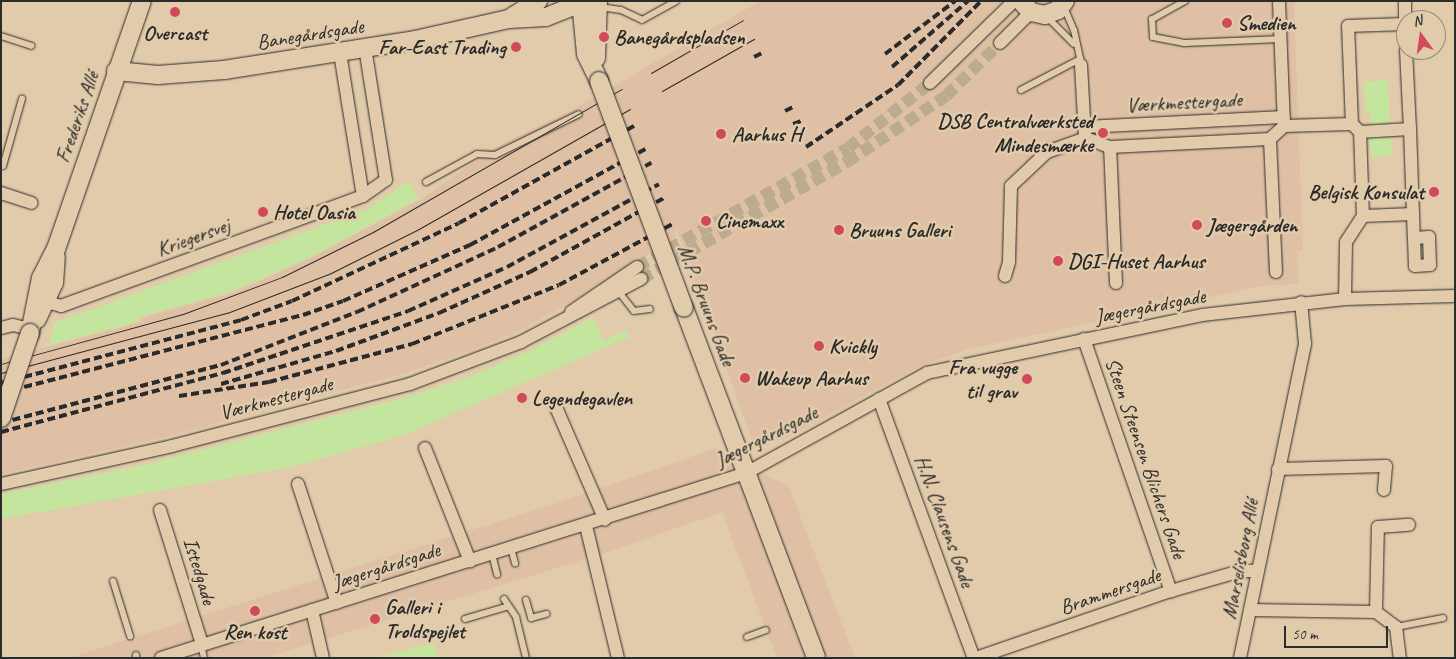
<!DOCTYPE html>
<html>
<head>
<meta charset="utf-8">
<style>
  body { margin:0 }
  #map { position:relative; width:1456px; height:659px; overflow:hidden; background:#e1cbab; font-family:Caveat,sans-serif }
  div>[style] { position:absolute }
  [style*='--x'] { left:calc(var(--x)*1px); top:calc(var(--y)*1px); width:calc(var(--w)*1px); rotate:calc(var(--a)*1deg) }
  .built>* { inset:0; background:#dfc0a5 }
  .green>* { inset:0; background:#c4e59d }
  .street-tunnel>* { height:12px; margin-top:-6px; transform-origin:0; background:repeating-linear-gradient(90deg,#bdab91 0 12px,transparent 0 18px) }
  .roads { filter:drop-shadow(0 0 1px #2b2b2b) drop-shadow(0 0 1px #2b2b2b) }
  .lane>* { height:6px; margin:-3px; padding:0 3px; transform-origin:3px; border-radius:3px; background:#e1cbab }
  .street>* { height:12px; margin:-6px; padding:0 6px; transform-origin:6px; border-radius:6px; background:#e1cbab }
  .secondary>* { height:18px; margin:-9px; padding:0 9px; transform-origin:9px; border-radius:9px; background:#e1cbab }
  .tram>* { height:1px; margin:-0.5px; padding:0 0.5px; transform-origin:0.5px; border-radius:0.5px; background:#2b2b2b }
  .rail>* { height:4px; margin-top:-2px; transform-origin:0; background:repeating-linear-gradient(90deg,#2b2b2b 0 8px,transparent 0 12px) }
  .bridges { filter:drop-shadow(0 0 1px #2b2b2b) drop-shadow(0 0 1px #2b2b2b) }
  .secondary-bridge>* { height:18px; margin:-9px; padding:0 9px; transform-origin:9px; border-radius:9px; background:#e1cbab }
  .dots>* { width:14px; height:14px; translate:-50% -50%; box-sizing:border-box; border:2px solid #e1cbab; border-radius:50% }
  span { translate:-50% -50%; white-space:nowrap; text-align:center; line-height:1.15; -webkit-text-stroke:5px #e1cbab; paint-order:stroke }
  .poi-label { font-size:21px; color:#2b2b2b; font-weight:700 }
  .left { translate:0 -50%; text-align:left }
  .right { translate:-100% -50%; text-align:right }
  .street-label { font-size:21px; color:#2b2b2b }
  .frame { position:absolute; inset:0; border:2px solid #2b2b2b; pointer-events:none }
  .north { position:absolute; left:1396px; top:10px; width:50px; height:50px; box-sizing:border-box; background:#e1cbab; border:1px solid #988b78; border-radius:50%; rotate:346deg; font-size:14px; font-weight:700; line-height:20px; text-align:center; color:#2b2b2b }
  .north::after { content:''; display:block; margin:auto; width:18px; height:22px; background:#d1495b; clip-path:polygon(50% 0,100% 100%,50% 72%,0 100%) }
  .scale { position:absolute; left:1284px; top:626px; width:104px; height:22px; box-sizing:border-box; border:2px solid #2b2b2b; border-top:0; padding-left:6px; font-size:15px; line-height:18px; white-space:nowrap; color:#2b2b2b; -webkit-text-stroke:4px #e1cbab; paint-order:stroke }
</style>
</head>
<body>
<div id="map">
  <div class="built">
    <i style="clip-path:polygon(760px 1px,1294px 1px,1303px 250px,1297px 251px,1299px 284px,1262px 286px,969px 349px,922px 365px,784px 439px,754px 445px,676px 228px,673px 238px,574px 301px,515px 333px,464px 353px,406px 373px,170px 436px,1px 474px,1px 359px,142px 322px,141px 318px,231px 294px,311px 258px,422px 199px,492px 149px,576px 108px)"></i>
    <i style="clip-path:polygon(717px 448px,789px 487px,855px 658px,777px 658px,722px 512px,602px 554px,264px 658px,69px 658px,554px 504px)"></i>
  </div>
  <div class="green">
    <i style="clip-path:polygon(1388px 80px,1390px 125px,1371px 126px,1370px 113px,1366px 113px,1364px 82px)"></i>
    <i style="clip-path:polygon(1367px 133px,1392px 133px,1391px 156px,1372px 157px)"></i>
    <i style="clip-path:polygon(409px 181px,419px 199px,313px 256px,234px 291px,140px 317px,138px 322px,49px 345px,54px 323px,367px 209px)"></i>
    <i style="clip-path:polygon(593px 317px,604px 341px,626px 330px,630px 337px,401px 436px,292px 467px,1px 519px,1px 494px,143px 465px,407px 397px,471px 376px,533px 349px)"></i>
    <i style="clip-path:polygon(434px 643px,438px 658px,376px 658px)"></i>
  </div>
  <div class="street-tunnel">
    <i style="--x:637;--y:267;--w:242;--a:-29.4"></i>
    <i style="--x:848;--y:148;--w:105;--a:-38.4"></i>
    <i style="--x:641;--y:279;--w:237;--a:-29.6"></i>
    <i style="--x:847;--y:162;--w:119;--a:-33.7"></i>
    <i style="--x:946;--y:96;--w:76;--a:-44.5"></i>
  </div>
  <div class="roads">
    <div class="lane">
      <i style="--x:1185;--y:1;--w:38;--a:151"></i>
      <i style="--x:1152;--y:19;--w:18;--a:87"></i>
      <i style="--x:1153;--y:37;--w:33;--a:11"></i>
      <i style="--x:1185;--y:43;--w:96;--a:-2.4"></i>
      <i style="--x:600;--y:7;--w:21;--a:8"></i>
      <i style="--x:621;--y:10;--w:23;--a:25"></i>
      <i style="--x:642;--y:20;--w:39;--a:-29"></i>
      <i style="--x:1064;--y:7;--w:25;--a:67"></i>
      <i style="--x:1074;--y:30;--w:35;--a:78"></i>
      <i style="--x:1047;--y:17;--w:38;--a:45"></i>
      <i style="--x:1;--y:36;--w:32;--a:18"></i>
      <i style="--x:1021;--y:90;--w:67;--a:-27.7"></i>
      <i style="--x:3;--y:166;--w:70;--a:-74.2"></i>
      <i style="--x:426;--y:182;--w:58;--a:-28.8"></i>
      <i style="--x:477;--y:154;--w:18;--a:3"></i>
      <i style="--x:495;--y:155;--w:93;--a:-26"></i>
      <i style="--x:619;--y:292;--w:24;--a:52"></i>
      <i style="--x:634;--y:311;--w:16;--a:-7"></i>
      <i style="--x:511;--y:548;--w:16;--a:75"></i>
      <i style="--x:492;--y:554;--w:21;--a:76"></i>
      <i style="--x:113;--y:581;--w:58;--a:72.8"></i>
      <i style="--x:504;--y:599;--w:22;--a:56"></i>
      <i style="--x:516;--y:617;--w:42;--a:76.3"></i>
      <i style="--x:526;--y:600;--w:19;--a:74"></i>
      <i style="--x:531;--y:618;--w:16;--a:-15"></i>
      <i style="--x:465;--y:619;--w:43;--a:-16.3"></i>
      <i style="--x:1396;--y:627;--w:48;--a:-10.8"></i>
      <i style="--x:747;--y:637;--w:20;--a:-20"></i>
      <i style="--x:201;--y:645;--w:13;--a:77"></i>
      <i style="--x:136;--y:655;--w:3;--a:90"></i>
    </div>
    <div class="street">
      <i style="--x:1405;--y:1;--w:23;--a:90"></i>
      <i style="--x:1000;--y:43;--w:44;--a:-45"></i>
      <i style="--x:1406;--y:50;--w:79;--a:87.1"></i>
      <i style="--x:340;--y:53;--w:145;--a:80.9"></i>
      <i style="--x:363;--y:196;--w:28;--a:-35"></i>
      <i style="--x:386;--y:180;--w:134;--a:-99"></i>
      <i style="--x:1081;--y:65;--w:71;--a:86.8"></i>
      <i style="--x:930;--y:83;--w:117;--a:-44.3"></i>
      <i style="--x:1284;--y:126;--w:68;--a:-1.7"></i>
      <i style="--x:1085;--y:127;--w:199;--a:-2.9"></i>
      <i style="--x:1360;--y:132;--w:50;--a:-3.4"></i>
      <i style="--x:1410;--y:129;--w:85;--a:88"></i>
      <i style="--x:1413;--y:214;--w:24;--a:88"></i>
      <i style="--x:1414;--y:238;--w:28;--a:88"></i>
      <i style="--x:1415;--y:266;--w:15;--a:-4"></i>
      <i style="--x:1430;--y:265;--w:28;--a:-92"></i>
      <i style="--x:1429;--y:237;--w:15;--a:176"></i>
      <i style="--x:1;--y:193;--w:32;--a:18"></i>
      <i style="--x:1363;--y:216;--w:50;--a:-2.3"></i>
      <i style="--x:1276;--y:272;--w:133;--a:-92.6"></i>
      <i style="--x:1270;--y:139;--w:19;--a:-43"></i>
      <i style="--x:1284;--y:126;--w:125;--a:-92.3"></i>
      <i style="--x:1005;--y:276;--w:15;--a:-74"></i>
      <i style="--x:1009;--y:262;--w:76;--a:-88.5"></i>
      <i style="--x:1011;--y:186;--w:50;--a:-43.4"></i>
      <i style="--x:1047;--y:152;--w:41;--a:-19.7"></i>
      <i style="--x:1086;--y:138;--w:26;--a:21"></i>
      <i style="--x:1116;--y:283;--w:136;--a:-92.5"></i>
      <i style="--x:1110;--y:147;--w:160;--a:-2.9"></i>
      <i style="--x:1345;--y:299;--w:57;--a:-89"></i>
      <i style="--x:1346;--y:242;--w:31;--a:-57"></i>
      <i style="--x:1363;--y:216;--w:84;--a:-92"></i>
      <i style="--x:1360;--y:132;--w:11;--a:-135"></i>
      <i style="--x:1352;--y:124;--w:98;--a:-92.3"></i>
      <i style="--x:1348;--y:26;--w:57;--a:-2"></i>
      <i style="--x:1405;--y:24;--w:15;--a:86"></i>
      <i style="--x:39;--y:300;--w:23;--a:15"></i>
      <i style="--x:61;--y:306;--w:321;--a:-20"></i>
      <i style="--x:571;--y:312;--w:80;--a:-34.3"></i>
      <i style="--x:1;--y:328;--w:12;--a:-14"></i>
      <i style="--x:13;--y:325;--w:18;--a:13"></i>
      <i style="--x:1084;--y:339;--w:267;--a:71"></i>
      <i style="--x:879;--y:399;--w:276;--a:69.9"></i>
      <i style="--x:555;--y:405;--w:125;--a:66.5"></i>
      <i style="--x:425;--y:448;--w:122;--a:68.3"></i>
      <i style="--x:1278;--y:469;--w:108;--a:-1.6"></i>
      <i style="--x:1386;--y:466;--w:24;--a:95"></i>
      <i style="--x:1;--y:484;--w:175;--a:-12.5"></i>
      <i style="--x:172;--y:446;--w:246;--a:-14.6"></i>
      <i style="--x:410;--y:384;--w:119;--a:-20.7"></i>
      <i style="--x:521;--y:342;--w:136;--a:-27.7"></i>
      <i style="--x:298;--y:484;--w:125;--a:71.9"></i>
      <i style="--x:160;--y:510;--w:140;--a:72.6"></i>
      <i style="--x:586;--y:526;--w:136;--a:76.4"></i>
      <i style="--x:312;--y:610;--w:49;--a:77.1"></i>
      <i style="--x:1250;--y:610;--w:126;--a:0.9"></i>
      <i style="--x:1376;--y:612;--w:25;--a:37"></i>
      <i style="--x:1396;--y:627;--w:31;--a:83"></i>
      <i style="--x:1376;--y:612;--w:85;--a:-88.7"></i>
      <i style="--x:1378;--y:527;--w:31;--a:-4"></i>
      <i style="--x:161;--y:658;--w:614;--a:-17.55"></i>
      <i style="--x:746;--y:473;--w:207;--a:-28.9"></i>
      <i style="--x:927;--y:373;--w:281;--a:-11.9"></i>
      <i style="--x:1202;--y:315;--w:144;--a:-6.4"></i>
      <i style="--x:1345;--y:299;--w:110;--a:-1.6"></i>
      <i style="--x:976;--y:658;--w:206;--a:-19"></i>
      <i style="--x:1171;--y:591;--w:69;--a:-16.1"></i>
      <i style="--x:1237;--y:572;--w:21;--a:-5"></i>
      <i style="--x:1240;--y:658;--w:321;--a:-78.3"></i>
      <i style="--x:1305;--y:344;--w:42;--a:-95.4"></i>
    </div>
    <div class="secondary">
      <i style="--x:581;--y:1;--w:53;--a:84.6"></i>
      <i style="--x:586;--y:54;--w:30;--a:64"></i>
      <i style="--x:1021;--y:1;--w:15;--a:48"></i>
      <i style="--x:1031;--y:12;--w:14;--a:12"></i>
      <i style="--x:1045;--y:15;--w:14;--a:-21"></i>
      <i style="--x:1058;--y:10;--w:11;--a:-52"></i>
      <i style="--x:512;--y:17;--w:31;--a:-32"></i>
      <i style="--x:596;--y:58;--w:57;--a:-88"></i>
      <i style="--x:116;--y:71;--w:42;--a:5.4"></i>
      <i style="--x:158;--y:75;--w:66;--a:-4.3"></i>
      <i style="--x:224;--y:70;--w:193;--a:-8.9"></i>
      <i style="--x:415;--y:40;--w:96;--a:-12.6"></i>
      <i style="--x:509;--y:19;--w:37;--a:-3"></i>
      <i style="--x:546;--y:17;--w:43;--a:-21.8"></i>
      <i style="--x:684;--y:308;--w:374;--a:69.3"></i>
      <i style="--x:37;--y:319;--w:40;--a:-65"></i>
      <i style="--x:54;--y:283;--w:26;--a:-86"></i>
      <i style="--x:30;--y:333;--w:56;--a:-78.7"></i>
      <i style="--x:41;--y:278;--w:33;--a:-63"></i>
      <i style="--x:56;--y:249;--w:262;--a:-70.9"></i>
    </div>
  </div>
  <div class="tram">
    <i style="--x:651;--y:73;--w:106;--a:-29.9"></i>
    <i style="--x:662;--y:91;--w:106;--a:-29.5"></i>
    <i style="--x:1;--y:364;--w:189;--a:-15.4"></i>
    <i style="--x:183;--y:314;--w:106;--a:-20.5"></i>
    <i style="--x:282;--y:277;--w:102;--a:-26.3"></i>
    <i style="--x:373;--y:232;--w:287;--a:-29.9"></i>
    <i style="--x:1;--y:373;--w:234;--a:-14.9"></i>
    <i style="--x:227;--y:313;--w:111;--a:-21"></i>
    <i style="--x:331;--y:273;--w:96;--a:-26.6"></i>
    <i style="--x:417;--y:230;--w:245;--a:-29.6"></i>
  </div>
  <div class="rail">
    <i style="--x:885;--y:54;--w:88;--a:-37.1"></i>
    <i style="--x:754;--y:57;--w:9;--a:-27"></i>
    <i style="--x:892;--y:67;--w:101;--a:-41"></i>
    <i style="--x:785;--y:111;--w:9;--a:-27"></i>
    <i style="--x:793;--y:124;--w:9;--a:-21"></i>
    <i style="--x:806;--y:147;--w:111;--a:-34"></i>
    <i style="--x:898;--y:85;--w:118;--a:-45.3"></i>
    <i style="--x:1;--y:383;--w:248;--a:-14.7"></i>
    <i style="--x:241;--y:320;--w:54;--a:-20.4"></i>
    <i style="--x:292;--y:301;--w:184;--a:-25"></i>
    <i style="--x:459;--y:223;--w:202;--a:-29"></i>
    <i style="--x:221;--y:384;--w:120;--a:-16"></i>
    <i style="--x:336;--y:351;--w:110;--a:-20.3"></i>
    <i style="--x:439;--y:313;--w:100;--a:-24.3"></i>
    <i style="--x:530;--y:272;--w:153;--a:-28.9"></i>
    <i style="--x:1;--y:393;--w:312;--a:-14.5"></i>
    <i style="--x:303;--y:315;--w:42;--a:-19.3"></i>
    <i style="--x:343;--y:301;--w:139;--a:-23.8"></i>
    <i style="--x:470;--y:245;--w:200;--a:-28.7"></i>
    <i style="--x:179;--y:396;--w:91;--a:-8.8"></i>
    <i style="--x:269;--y:382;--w:148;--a:-14.9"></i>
    <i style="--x:412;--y:344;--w:158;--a:-21.9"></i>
    <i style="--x:559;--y:285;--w:131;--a:-28.3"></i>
    <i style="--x:1;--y:423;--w:228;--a:-14.8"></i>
    <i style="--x:221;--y:365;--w:146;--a:-21.3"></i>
    <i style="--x:357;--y:312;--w:155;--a:-24.7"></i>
    <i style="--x:498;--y:247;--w:175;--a:-28.8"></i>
    <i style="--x:1;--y:432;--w:230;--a:-14.9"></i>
    <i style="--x:223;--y:373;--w:195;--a:-18.5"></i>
    <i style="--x:408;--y:311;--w:108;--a:-24"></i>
    <i style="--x:507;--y:267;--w:173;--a:-28.6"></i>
  </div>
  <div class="bridges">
    <div class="secondary-bridge">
      <i style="--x:599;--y:81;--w:242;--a:69.5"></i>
      <i style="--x:1;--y:418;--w:90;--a:-71.2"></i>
    </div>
  </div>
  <div class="dots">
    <i style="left:175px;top:12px;background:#d1495b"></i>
    <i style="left:1227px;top:23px;background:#d1495b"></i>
    <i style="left:604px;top:37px;background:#d1495b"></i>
    <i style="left:516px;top:47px;background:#d1495b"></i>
    <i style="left:1103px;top:133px;background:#d1495b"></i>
    <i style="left:721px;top:134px;background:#d1495b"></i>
    <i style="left:1434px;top:192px;background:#d1495b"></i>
    <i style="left:263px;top:212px;background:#d1495b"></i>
    <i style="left:706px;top:221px;background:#d1495b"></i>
    <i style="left:1197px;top:225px;background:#d1495b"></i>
    <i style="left:839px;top:230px;background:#d1495b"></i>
    <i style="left:1058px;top:261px;background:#d1495b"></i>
    <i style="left:819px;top:346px;background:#d1495b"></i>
    <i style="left:745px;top:378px;background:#d1495b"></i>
    <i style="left:1027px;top:379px;background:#d1495b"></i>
    <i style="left:522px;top:398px;background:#d1495b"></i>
    <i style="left:255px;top:611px;background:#d1495b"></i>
    <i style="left:375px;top:619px;background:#d1495b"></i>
  </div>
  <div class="poi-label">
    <span class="left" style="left:1237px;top:23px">Smedien</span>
    <span style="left:175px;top:33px">Overcast</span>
    <span class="left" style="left:614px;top:37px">Banegårdspladsen</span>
    <span class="right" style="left:506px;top:47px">Far-East Trading</span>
    <span class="right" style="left:1093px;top:133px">DSB Centralværksted<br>Mindesmærke</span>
    <span class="left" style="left:732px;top:134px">Aarhus H</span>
    <span class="right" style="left:1424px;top:192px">Belgisk Konsulat</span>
    <span class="left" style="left:273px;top:212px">Hotel Oasia</span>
    <span class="left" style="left:716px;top:221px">Cinemaxx</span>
    <span class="left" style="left:1207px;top:225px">Jægergården</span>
    <span class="left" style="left:849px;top:230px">Bruuns Galleri</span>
    <span class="left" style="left:1068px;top:261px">DGI-Huset Aarhus</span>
    <span class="left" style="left:829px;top:346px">Kvickly</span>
    <span class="right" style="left:1017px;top:379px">Fra vugge<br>til grav</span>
    <span class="left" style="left:755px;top:378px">Wakeup Aarhus</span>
    <span class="left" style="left:532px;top:398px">Legendegavlen</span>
    <span class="left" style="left:385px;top:619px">Galleri i<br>Troldspejlet</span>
    <span style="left:255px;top:632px">Ren kost</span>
  </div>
  <div class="street-label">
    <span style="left:310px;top:34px;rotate:-9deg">Banegårdsgade</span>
    <span style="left:1184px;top:102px;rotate:-3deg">Værkmestergade</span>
    <span style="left:77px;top:117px;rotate:-71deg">Frederiks Allé</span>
    <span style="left:193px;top:237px;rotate:-20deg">Kriegersvej</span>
    <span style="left:707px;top:305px;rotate:69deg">M.P. Bruuns Gade</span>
    <span style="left:1150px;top:306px;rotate:-11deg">Jægergårdsgade</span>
    <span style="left:276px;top:398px;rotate:-15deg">Værkmestergade</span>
    <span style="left:766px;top:436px;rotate:-27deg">Jægergårdsgade</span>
    <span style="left:1146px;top:458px;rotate:71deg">Steen Steensen Blichers Gade</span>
    <span style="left:945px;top:521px;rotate:70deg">H.N. Clausens Gade</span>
    <span style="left:1240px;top:559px;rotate:-79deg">Marselisborg Allé</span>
    <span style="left:386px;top:566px;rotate:-18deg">Jægergårdsgade</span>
    <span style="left:200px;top:571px;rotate:73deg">Istedgade</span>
    <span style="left:1110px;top:591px;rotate:-19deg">Brammersgade</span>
  </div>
  <div class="frame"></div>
  <div class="north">N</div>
  <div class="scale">50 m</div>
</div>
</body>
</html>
